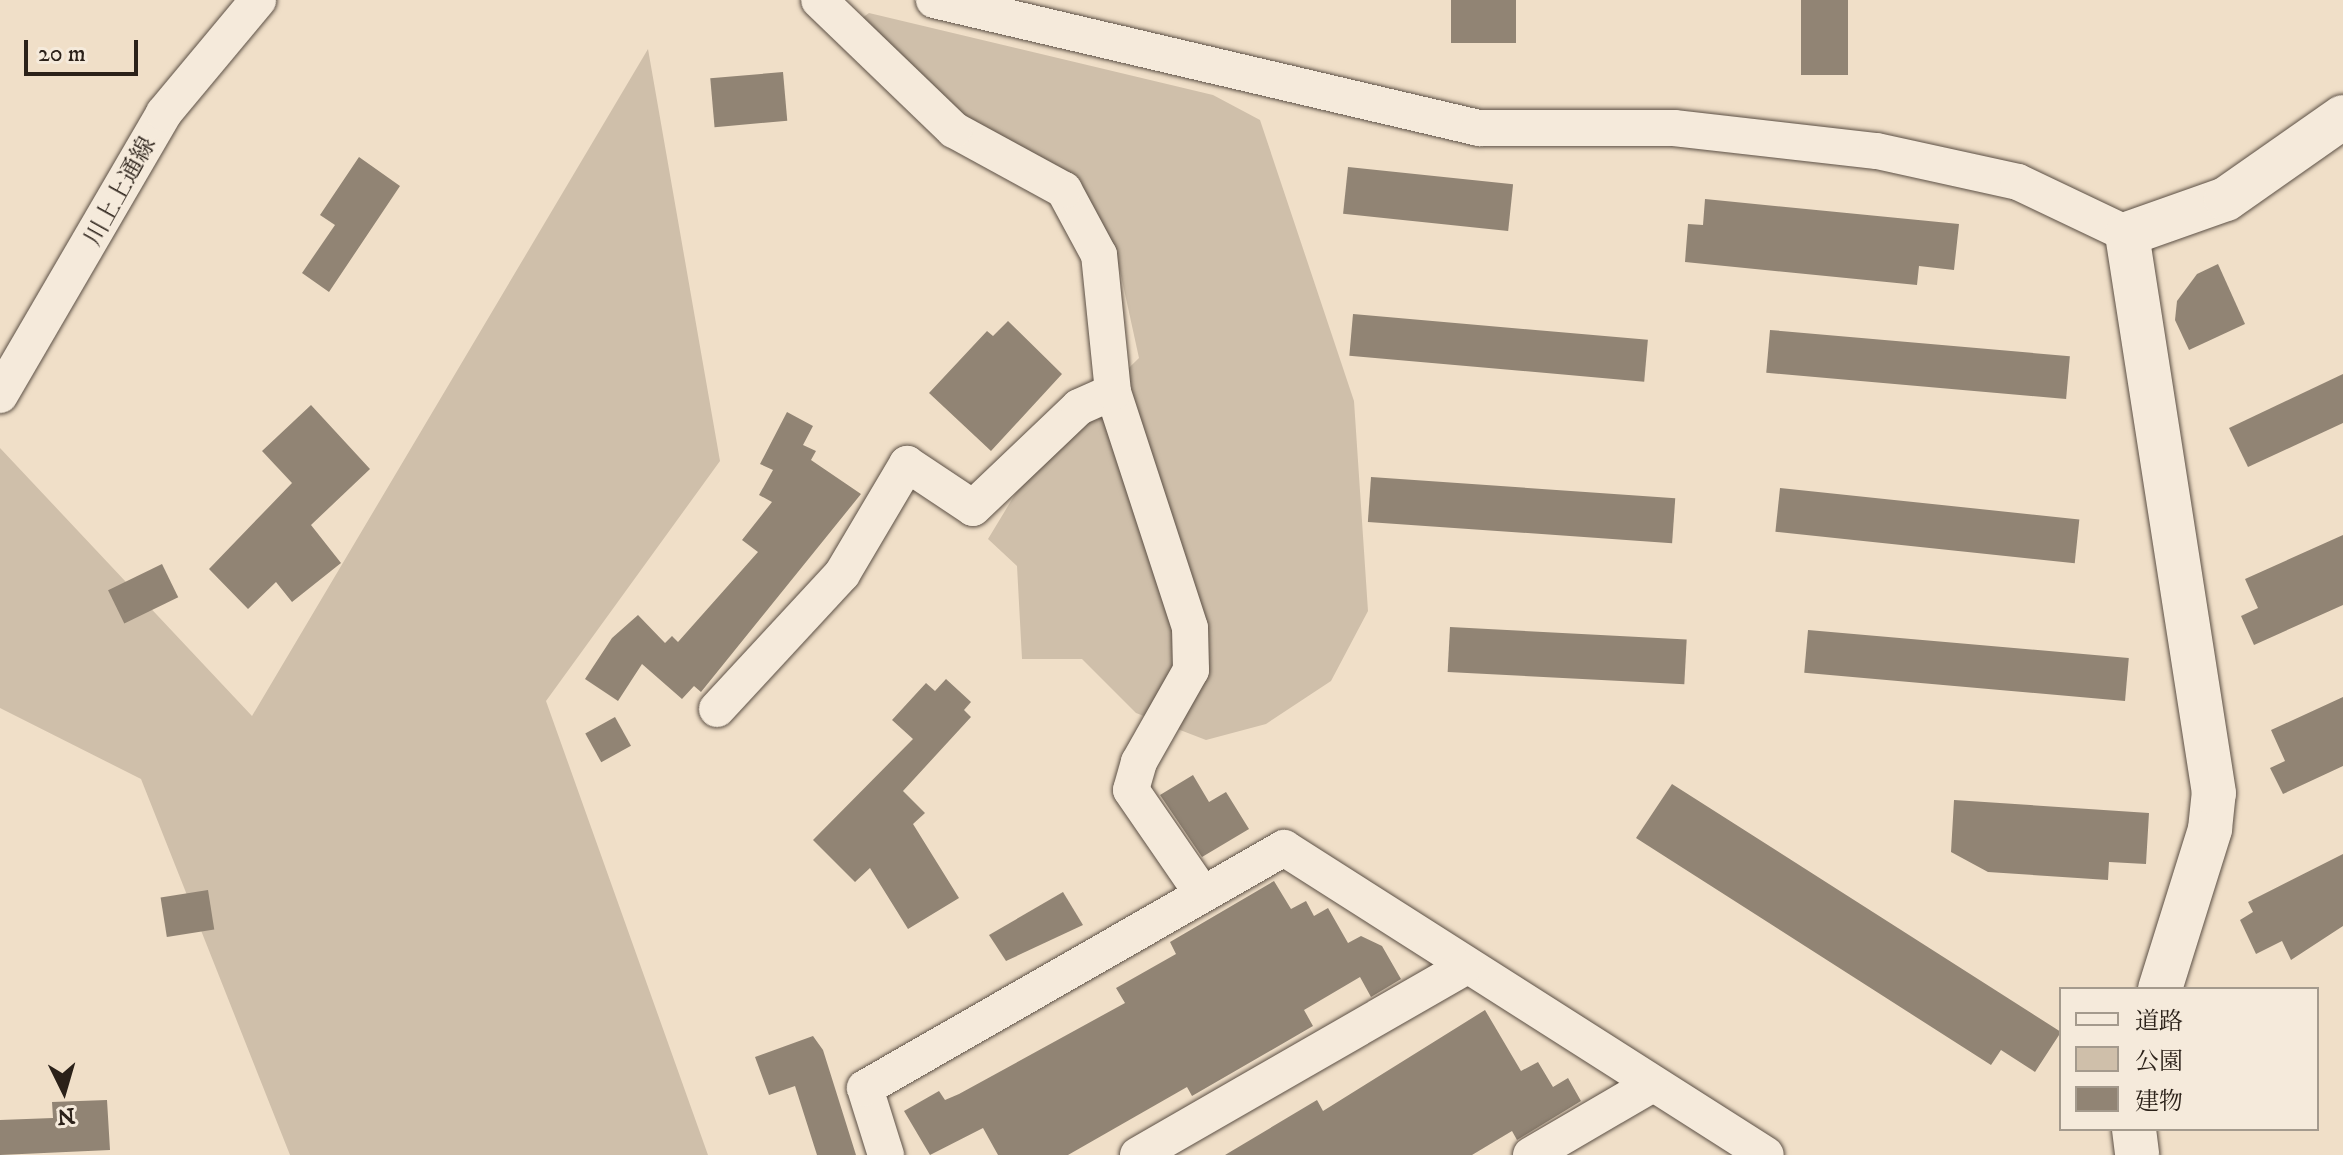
<!DOCTYPE html>
<html>
<head>
<meta charset="utf-8">
<style>
  body { margin:0 }
  #map { position:relative; width:2343px; height:1155px; overflow:hidden; background:#f0dfc8; font-family:"IM FELL DW Pica","Noto Serif JP",serif }
  div>[style] { position:absolute }
  [style*='--x'] { left:calc(var(--x)*1px); top:calc(var(--y)*1px); width:calc(var(--w)*1px); rotate:calc(var(--a)*1deg) }
  .green>* { inset:0; background:#cfbfaa }
  .building>* { inset:0; background:#918474; transform-origin:0 0 }
  .roads { filter:drop-shadow(0 0 2px #5c5045) drop-shadow(0 0 2px #5c5045) }
  .street>* { height:36px; margin:-18px; padding:0 18px; transform-origin:18px; border-radius:18px; background:#f5eadb }
  .secondary>* { height:44px; margin:-22px; padding:0 22px; transform-origin:22px; border-radius:22px; background:#f5eadb }
  span { translate:-50% -50%; white-space:nowrap; text-align:center; line-height:1.15; -webkit-text-stroke:6px #f5eadb; paint-order:stroke }
  .street-label { font-size:24px; color:#2b2119 }
  .legend { position:absolute; left:2059px; top:987px; width:260px; height:144px; box-sizing:border-box; background:#f5eadb; border:2px solid #a49a8d; margin:0; padding:10px 14px; list-style:none; font-size:24px; color:#2b2119 }
  .legend li { display:flex; align-items:center; gap:16px; height:40px }
  .legend b { width:40px; border:2px solid #a49a8d }
  .north { position:absolute; left:24px; top:1051px; width:80px; height:80px; -webkit-text-stroke:6px #f5eadb; paint-order:stroke; rotate:175deg; font-size:22px; font-weight:700; line-height:32px; text-align:center; color:#2b2119 }
  .north::after { content:''; display:block; margin:auto; width:28px; height:36px; background:#2b2119; clip-path:polygon(50% 0,100% 100%,50% 72%,0 100%) }
  .scale { position:absolute; left:24px; top:40px; width:114px; height:36px; box-sizing:border-box; border:4px solid #2b2119; border-top:0; padding-left:10px; font-size:24px; line-height:28px; white-space:nowrap; color:#2b2119; -webkit-text-stroke:6px #f5eadb; paint-order:stroke }
</style>
</head>
<body>
<div id="map">
  <div class="green">
    <i style="clip-path:polygon(869px 13px,1213px 95px,1260px 120px,1354px 401px,1368px 611px,1331px 681px,1266px 724px,1206px 740px,1136px 713px,1082px 659px,1022px 659px,1017px 566px,988px 539px,1037px 458px,1139px 358px,1120px 271px,1078px 191px,961px 123px,858px 21px)"></i>
    <i style="clip-path:polygon(648px 49px,720px 461px,546px 701px,708px 1155px,290px 1155px,141px 779px,0 708px,0 448px,252px 716px)"></i>
  </div>
  <div class="building">
    <i style="left:1451px;top:0;width:65px;height:43px"></i>
    <i style="left:1801px;top:0;width:47px;height:75px"></i>
    <i style="left:783px;top:72px;width:49px;height:73px;rotate:85deg"></i>
    <i style="clip-path:polygon(359px 157px,400px 186px,329px 292px,302px 273px,335px 225px,320px 215px)"></i>
    <i style="left:1348px;top:167px;width:166px;height:47px;rotate:6deg"></i>
    <i style="clip-path:polygon(1705px 199px,1959px 224px,1954px 270px,1919px 266px,1917px 285px,1685px 262px,1688px 224px,1703px 225px)"></i>
    <i style="clip-path:polygon(2218px 264px,2245px 324px,2189px 350px,2175px 320px,2177px 301px,2197px 274px)"></i>
    <i style="left:1353px;top:314px;width:296px;height:42px;rotate:5deg"></i>
    <i style="clip-path:polygon(1008px 321px,1062px 374px,991px 451px,929px 393px,987px 331px,993px 336px)"></i>
    <i style="left:1770px;top:330px;width:301px;height:43px;rotate:5deg"></i>
    <i style="clip-path:polygon(2343px 374px,2343px 423px,2248px 467px,2229px 428px)"></i>
    <i style="clip-path:polygon(311px 405px,370px 469px,311px 525px,341px 563px,292px 602px,276px 582px,248px 609px,209px 569px,292px 483px,262px 451px)"></i>
    <i style="clip-path:polygon(787px 412px,813px 426px,803px 445px,816px 451px,811px 460px,861px 494px,701px 692px,694px 686px,682px 699px,642px 664px,618px 701px,585px 679px,612px 638px,638px 615px,665px 643px,672px 636px,678px 642px,758px 552px,742px 540px,772px 502px,759px 495px,773px 470px,760px 464px)"></i>
    <i style="left:1371px;top:477px;width:305px;height:45px;rotate:4deg"></i>
    <i style="left:1780px;top:488px;width:301px;height:44px;rotate:6deg"></i>
    <i style="clip-path:polygon(2343px 535px,2343px 605px,2254px 645px,2241px 616px,2258px 608px,2245px 579px)"></i>
    <i style="left:162px;top:564px;width:37px;height:60px;rotate:64deg"></i>
    <i style="left:1450px;top:627px;width:237px;height:45px;rotate:3deg"></i>
    <i style="left:1808px;top:630px;width:322px;height:43px;rotate:5deg"></i>
    <i style="clip-path:polygon(946px 679px,971px 702px,964px 710px,971px 717px,903px 791px,925px 813px,913px 824px,959px 898px,908px 929px,870px 868px,855px 882px,813px 840px,913px 739px,892px 720px,926px 683px,935px 691px)"></i>
    <i style="clip-path:polygon(2343px 697px,2343px 766px,2283px 794px,2270px 768px,2285px 761px,2271px 730px)"></i>
    <i style="left:615px;top:717px;width:33px;height:34px;rotate:61deg"></i>
    <i style="clip-path:polygon(1193px 775px,1209px 802px,1226px 792px,1249px 829px,1202px 857px,1160px 795px)"></i>
    <i style="clip-path:polygon(1672px 784px,2061px 1032px,2035px 1072px,2001px 1050px,1991px 1065px,1636px 838px)"></i>
    <i style="clip-path:polygon(1954px 800px,2149px 813px,2146px 864px,2109px 862px,2108px 880px,1988px 872px,1951px 852px)"></i>
    <i style="clip-path:polygon(2343px 854px,2343px 926px,2291px 960px,2282px 941px,2256px 954px,2240px 920px,2253px 912px,2248px 902px)"></i>
    <i style="clip-path:polygon(1274px 881px,1291px 909px,1306px 901px,1314px 916px,1328px 908px,1348px 943px,1361px 936px,1382px 946px,1401px 979px,1371px 997px,1360px 977px,1304px 1010px,1313px 1026px,1192px 1096px,1187px 1087px,1068px 1155px,998px 1155px,983px 1128px,930px 1155px,904px 1111px,939px 1091px,945px 1100px,959px 1094px,1125px 1003px,1116px 988px,1176px 954px,1170px 942px)"></i>
    <i style="left:208px;top:890px;width:40px;height:48px;rotate:81deg"></i>
    <i style="clip-path:polygon(1063px 892px,1083px 925px,1006px 961px,989px 935px)"></i>
    <i style="clip-path:polygon(1485px 1010px,1521px 1071px,1538px 1062px,1553px 1087px,1568px 1078px,1581px 1101px,1517px 1140px,1512px 1131px,1472px 1155px,1225px 1155px,1317px 1100px,1323px 1111px)"></i>
    <i style="clip-path:polygon(813px 1036px,823px 1050px,856px 1155px,817px 1155px,795px 1086px,769px 1095px,755px 1057px)"></i>
    <i style="clip-path:polygon(107px 1100px,110px 1150px,0 1155px,0 1120px,53px 1118px,52px 1102px)"></i>
  </div>
  <div class="roads">
    <div class="street">
      <i style="--x:934;--y:0;--w:560;--a:13.22"></i>
      <i style="--x:1479;--y:128;--w:195;--a:0"></i>
      <i style="--x:1674;--y:128;--w:204;--a:6.5"></i>
      <i style="--x:1877;--y:151;--w:144;--a:12.4"></i>
      <i style="--x:2018;--y:182;--w:121;--a:25.5"></i>
      <i style="--x:1113;--y:392;--w:248;--a:71.9"></i>
      <i style="--x:1190;--y:628;--w:42;--a:88.6"></i>
      <i style="--x:1191;--y:670;--w:106;--a:119.5"></i>
      <i style="--x:1139;--y:762;--w:29;--a:106"></i>
      <i style="--x:1131;--y:790;--w:124;--a:55.5"></i>
      <i style="--x:0;--y:395;--w:326;--a:-59.8"></i>
      <i style="--x:164;--y:113;--w:147;--a:-50.2"></i>
      <i style="--x:717;--y:709;--w:184;--a:-47.2"></i>
      <i style="--x:842;--y:574;--w:128;--a:-59.4"></i>
      <i style="--x:907;--y:464;--w:79;--a:33.7"></i>
      <i style="--x:973;--y:508;--w:146;--a:-43.6"></i>
      <i style="--x:1079;--y:407;--w:37;--a:-24"></i>
      <i style="--x:1113;--y:392;--w:138;--a:-95.8"></i>
      <i style="--x:1099;--y:255;--w:74;--a:-118.3"></i>
      <i style="--x:1064;--y:190;--w:125;--a:-151.4"></i>
      <i style="--x:954;--y:130;--w:187;--a:-136.1"></i>
      <i style="--x:886;--y:1155;--w:70;--a:-107.4"></i>
      <i style="--x:865;--y:1088;--w:483;--a:-29.8"></i>
      <i style="--x:1284;--y:848;--w:571;--a:32.49"></i>
      <i style="--x:1138;--y:1155;--w:375;--a:-29.9"></i>
      <i style="--x:1531;--y:1155;--w:137;--a:-30.3"></i>
    </div>
    <div class="secondary">
      <i style="--x:2160;--y:989;--w:168;--a:-72.6"></i>
      <i style="--x:2210;--y:829;--w:36;--a:-84"></i>
      <i style="--x:2214;--y:793;--w:566;--a:-98.85"></i>
      <i style="--x:2127;--y:234;--w:105;--a:-19.5"></i>
      <i style="--x:2226;--y:199;--w:143;--a:-35"></i>
      <i style="--x:2134;--y:1129;--w:26;--a:83"></i>
    </div>
  </div>
  <div class="street-label">
    <span style="left:121px;top:192px;rotate:-61deg">川上上通線</span>
  </div>
  <ul class="legend">
  <li><b style="height:10px;background:#f5eadb"></b>道路</li>
  <li><b style="height:22px;background:#cfbfaa"></b>公園</li>
  <li><b style="height:22px;background:#918474"></b>建物</li>
  </ul>
  <div class="north">N</div>
  <div class="scale">20 m</div>
</div>
</body>
</html>
